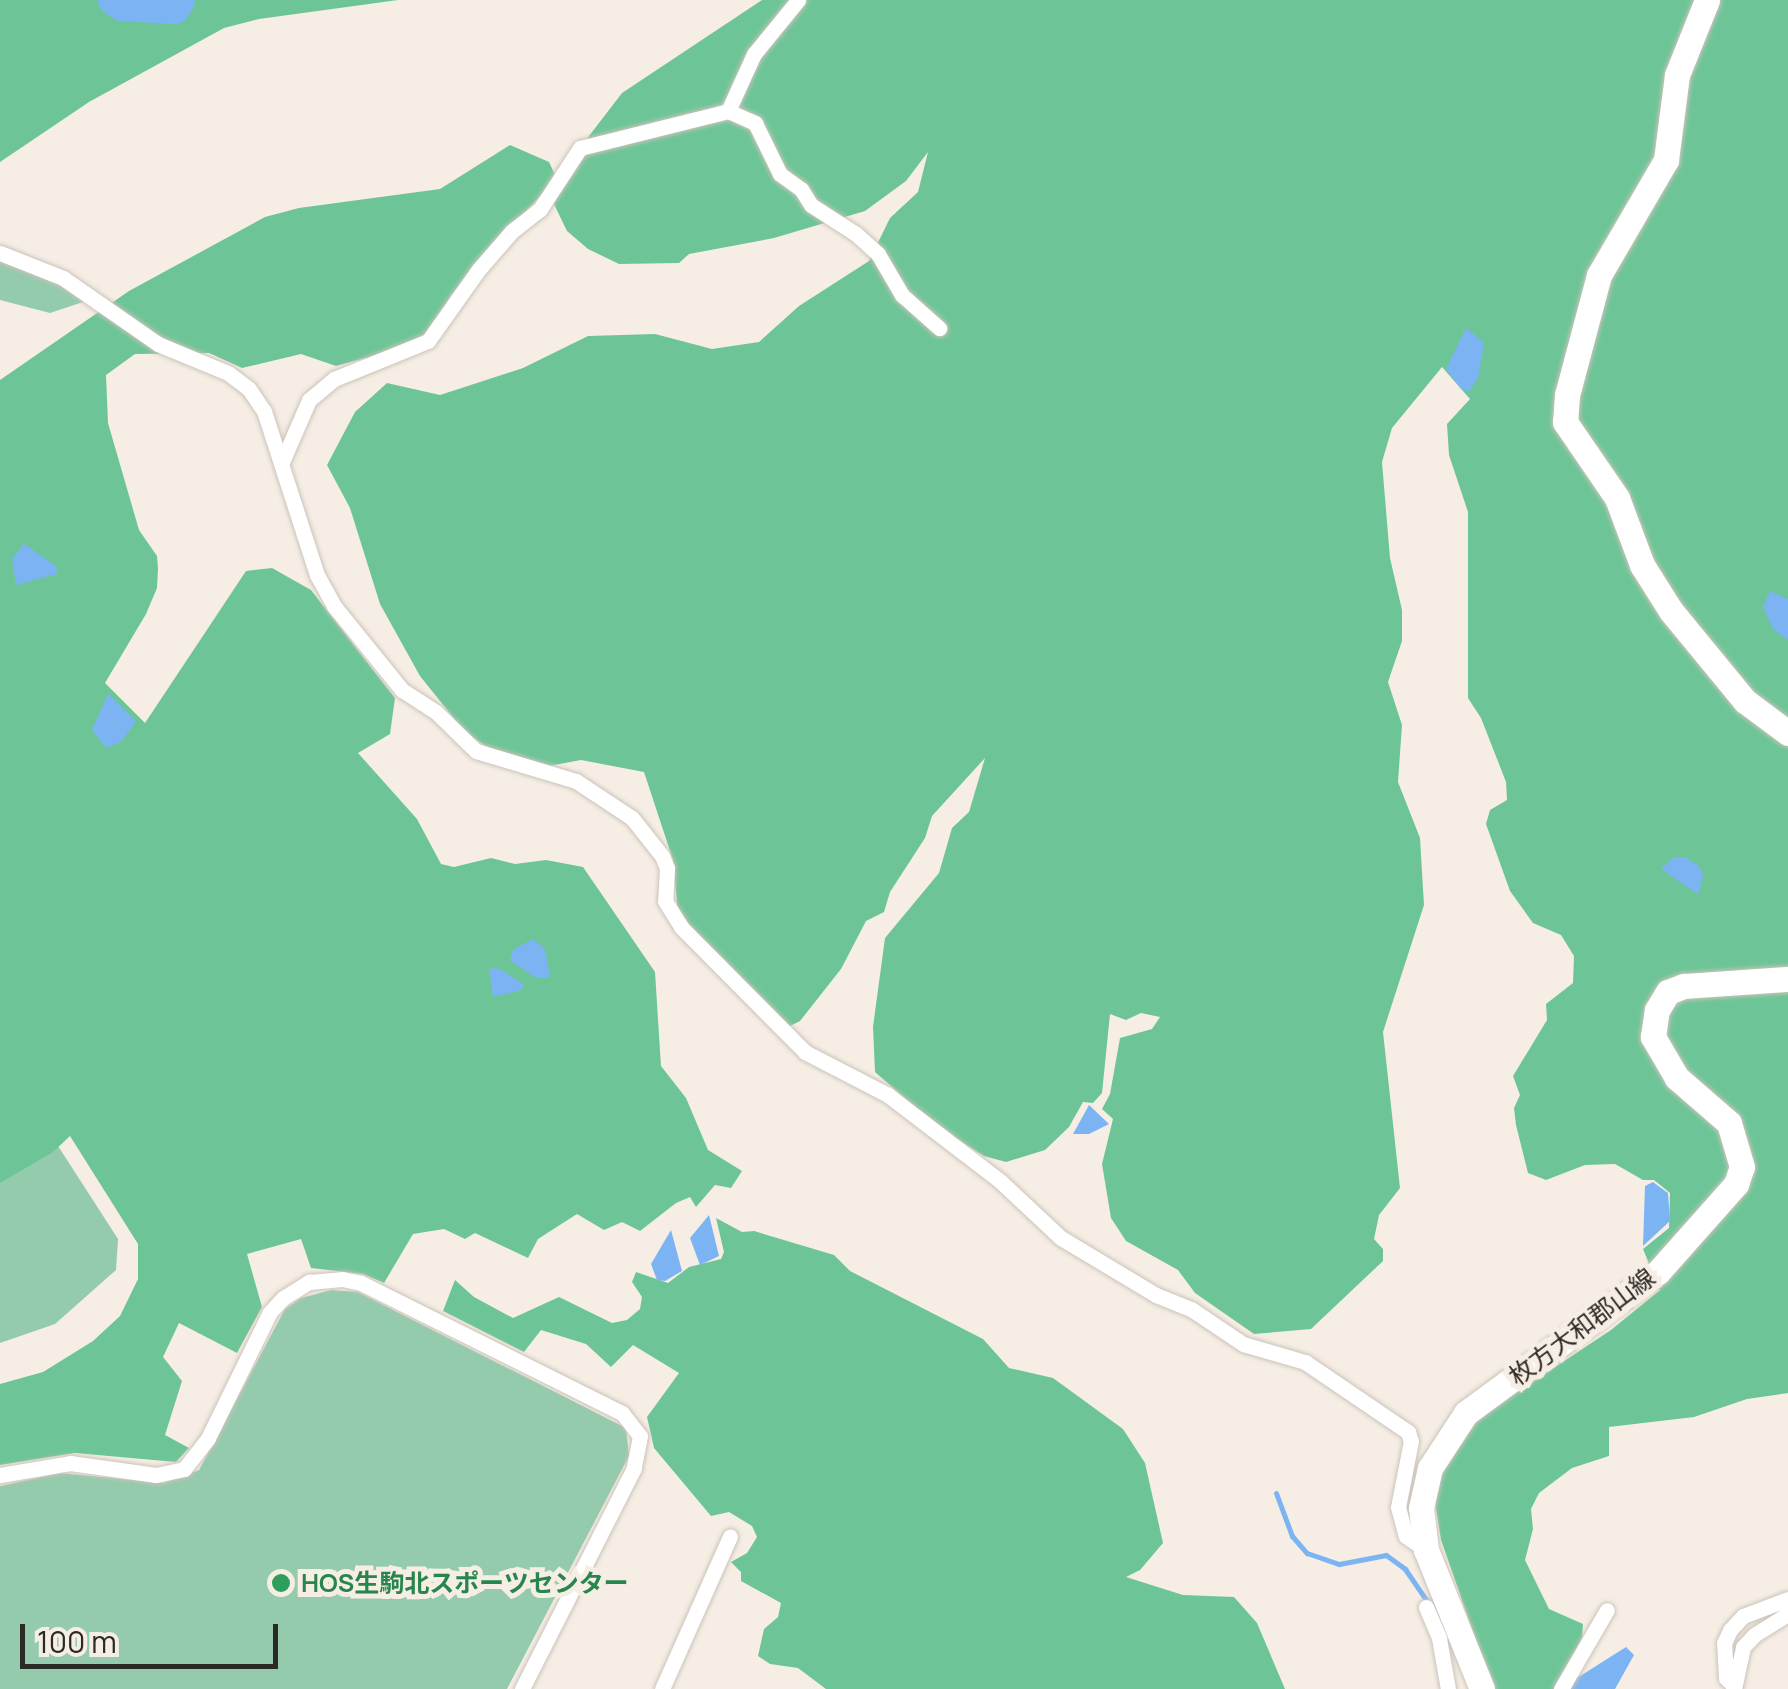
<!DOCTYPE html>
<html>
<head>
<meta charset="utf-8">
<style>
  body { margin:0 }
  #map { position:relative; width:1788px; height:1689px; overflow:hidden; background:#f6eee4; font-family:Manrope,"Noto Sans JP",sans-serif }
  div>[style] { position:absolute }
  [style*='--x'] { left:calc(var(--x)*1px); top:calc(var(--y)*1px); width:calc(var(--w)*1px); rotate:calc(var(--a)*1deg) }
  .green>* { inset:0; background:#93cbac }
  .forest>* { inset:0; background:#6dc597 }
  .water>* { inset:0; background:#7cb4f3 }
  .stream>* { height:5px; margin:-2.5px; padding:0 2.5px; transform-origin:2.5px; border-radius:2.5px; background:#7cb4f3 }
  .river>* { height:30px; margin:-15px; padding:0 15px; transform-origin:15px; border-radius:15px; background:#7cb4f3 }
  .roads { filter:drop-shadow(0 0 2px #cbc3ba) drop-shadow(0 0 2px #cbc3ba) }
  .street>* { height:15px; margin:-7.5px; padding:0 7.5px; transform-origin:7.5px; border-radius:7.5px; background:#fff }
  .primary>* { height:25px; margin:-12.5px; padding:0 12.5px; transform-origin:12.5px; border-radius:12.5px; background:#fff }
  .dots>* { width:28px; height:28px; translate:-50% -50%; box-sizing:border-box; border:5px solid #f6eee4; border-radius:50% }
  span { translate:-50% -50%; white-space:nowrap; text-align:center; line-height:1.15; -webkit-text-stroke:10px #f6eee4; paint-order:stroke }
  .street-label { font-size:25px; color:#2c2a26 }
  .leisure-label { font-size:25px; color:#27864d; font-weight:700 }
  .left { translate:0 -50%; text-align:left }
  .scale { position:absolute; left:20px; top:1624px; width:258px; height:45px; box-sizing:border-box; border:5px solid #2c2a26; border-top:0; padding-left:12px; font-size:30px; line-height:35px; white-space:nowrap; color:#2c2a26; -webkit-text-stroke:8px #f6eee4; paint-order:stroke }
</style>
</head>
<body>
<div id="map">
  <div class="green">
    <i style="clip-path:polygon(0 256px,40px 271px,89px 300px,50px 313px,0 300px)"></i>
    <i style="clip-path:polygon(0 1056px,118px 1239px,116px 1270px,55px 1324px,0 1343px)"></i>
    <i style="clip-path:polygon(331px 1290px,358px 1292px,626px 1428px,629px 1456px,507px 1689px,0 1689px,0 1486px,60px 1473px,164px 1483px,199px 1470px,285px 1309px,301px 1298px)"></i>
  </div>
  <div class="forest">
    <i style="clip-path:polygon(0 0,398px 0,259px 19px,224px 28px,89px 102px,0 162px)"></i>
    <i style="clip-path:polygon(762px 0,1788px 0,1788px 1393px,1747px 1399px,1694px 1417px,1609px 1427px,1609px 1456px,1572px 1468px,1539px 1493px,1531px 1509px,1533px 1529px,1525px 1560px,1549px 1609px,1583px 1624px,1582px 1638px,1555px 1689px,1493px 1689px,1441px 1540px,1434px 1496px,1445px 1461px,1478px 1418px,1611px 1330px,1660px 1290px,1643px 1249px,1669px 1228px,1670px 1193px,1654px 1180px,1643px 1180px,1615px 1164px,1585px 1165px,1546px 1180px,1528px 1173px,1516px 1125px,1514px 1108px,1520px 1095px,1513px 1076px,1547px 1020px,1546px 1004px,1573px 983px,1574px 956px,1561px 935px,1533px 923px,1510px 891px,1486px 824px,1490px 810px,1507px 800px,1506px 782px,1481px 718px,1468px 698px,1468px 512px,1449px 455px,1447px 424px,1470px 399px,1442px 367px,1392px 428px,1382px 462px,1390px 558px,1402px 610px,1402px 641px,1388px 682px,1402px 725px,1398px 782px,1420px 838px,1424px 905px,1383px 1032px,1400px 1188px,1379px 1215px,1374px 1239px,1383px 1249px,1383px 1261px,1311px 1329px,1254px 1334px,1195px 1293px,1178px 1270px,1126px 1241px,1111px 1218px,1102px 1164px,1113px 1119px,1102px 1109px,1110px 1094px,1120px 1038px,1152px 1029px,1160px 1017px,1141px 1013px,1126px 1020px,1110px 1014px,1102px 1093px,1093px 1103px,1083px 1102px,1069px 1127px,1045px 1150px,1006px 1162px,984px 1156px,938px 1127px,875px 1072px,873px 1027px,885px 938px,939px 873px,952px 828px,969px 812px,985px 758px,932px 816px,925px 838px,890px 892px,884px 912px,866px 921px,841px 969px,800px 1021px,788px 1027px,678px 914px,673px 860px,644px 772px,581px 760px,549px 766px,509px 759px,481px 743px,464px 731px,420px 676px,380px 604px,350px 508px,327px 465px,355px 412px,387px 383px,440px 395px,523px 368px,588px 336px,655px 334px,712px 349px,759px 342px,799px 306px,869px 261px,890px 218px,918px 192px,928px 152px,906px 181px,865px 211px,774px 238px,689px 254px,679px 263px,619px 264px,588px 249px,567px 231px,553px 202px,589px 136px,622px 93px)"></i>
    <i style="clip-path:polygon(510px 145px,549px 162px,557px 179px,484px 254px,451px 295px,432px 331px,406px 347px,336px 366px,301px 354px,242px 368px,209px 353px,135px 354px,106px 375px,108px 423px,139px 530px,157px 556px,158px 569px,157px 588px,146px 614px,105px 683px,145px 723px,246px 571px,272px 568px,311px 590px,395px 698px,390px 734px,358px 753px,417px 819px,441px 864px,454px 867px,491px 858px,515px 864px,546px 860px,583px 867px,655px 972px,661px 1066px,686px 1098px,708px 1150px,742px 1171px,731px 1188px,715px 1185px,696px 1207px,690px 1197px,676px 1203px,640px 1231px,622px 1222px,604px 1230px,577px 1214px,538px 1239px,528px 1258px,475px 1233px,465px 1239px,444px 1229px,413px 1234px,384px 1283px,363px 1274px,311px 1268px,301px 1239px,247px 1254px,262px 1307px,237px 1353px,179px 1323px,163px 1357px,182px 1381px,165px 1435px,189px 1448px,176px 1462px,75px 1453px,0 1465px,0 1384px,43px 1372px,93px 1341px,120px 1316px,138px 1279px,138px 1244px,70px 1136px,53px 1152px,0 1183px,0 380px,129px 291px,265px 217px,299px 208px,440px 189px)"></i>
    <i style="clip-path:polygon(716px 1218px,742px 1232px,754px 1231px,834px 1255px,850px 1271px,983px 1339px,1009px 1368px,1053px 1378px,1123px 1429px,1145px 1463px,1163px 1543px,1140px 1570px,1126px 1577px,1183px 1595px,1234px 1597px,1257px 1623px,1285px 1689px,826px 1689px,798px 1668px,770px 1664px,758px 1656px,764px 1629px,778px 1617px,781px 1603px,741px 1581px,741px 1572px,731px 1562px,747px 1553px,757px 1537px,752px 1526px,729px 1512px,711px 1516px,654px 1448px,647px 1417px,679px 1373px,633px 1345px,611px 1367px,586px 1344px,541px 1330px,524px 1352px,443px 1311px,455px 1280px,474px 1297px,513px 1318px,559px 1297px,612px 1323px,627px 1320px,640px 1309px,642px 1297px,632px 1282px,636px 1272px,668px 1283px,689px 1267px,721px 1259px,724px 1252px)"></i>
  </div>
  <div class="water">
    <i style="clip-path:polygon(1466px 328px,1484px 343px,1478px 378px,1469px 391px,1461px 389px,1446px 369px)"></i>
    <i style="clip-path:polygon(24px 544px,56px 566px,57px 574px,16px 585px,12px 559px)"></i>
    <i style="clip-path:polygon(1770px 591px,1788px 599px,1788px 640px,1773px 629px,1763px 607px)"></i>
    <i style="clip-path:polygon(108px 694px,136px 721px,121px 742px,106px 748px,92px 730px)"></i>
    <i style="clip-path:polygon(1685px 857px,1700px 867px,1703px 877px,1698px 894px,1661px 869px,1673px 858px)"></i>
    <i style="clip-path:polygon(533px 939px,545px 949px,550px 978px,536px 978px,510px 960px,513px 950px)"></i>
    <i style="clip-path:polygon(489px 968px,500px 969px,523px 984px,522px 990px,493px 997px)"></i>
    <i style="clip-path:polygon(1089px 1105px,1109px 1124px,1089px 1134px,1073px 1134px)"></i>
    <i style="clip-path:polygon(1653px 1182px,1668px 1193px,1670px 1221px,1643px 1246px,1645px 1186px)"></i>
    <i style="clip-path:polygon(709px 1215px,719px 1256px,700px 1265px,690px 1238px)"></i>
    <i style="clip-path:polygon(671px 1230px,682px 1271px,665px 1281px,657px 1280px,651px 1264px)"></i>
    <i style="clip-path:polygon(1626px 1647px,1634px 1655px,1615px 1689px,1571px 1689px,1577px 1678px)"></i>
  </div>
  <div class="stream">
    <i style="--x:1276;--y:1493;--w:46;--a:69.6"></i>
    <i style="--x:1292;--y:1536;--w:23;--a:49"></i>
    <i style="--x:1307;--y:1553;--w:34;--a:19"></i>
    <i style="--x:1339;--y:1564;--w:48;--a:-10.8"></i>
    <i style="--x:1386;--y:1555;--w:24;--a:36"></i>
    <i style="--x:1405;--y:1569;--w:42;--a:55.6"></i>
  </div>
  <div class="river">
    <i style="--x:113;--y:0;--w:11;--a:34"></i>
    <i style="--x:122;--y:6;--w:53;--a:3.2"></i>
    <i style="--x:175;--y:9;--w:10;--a:-61"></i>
  </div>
  <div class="roads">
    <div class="street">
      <i style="--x:728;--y:111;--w:63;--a:-65.5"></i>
      <i style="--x:754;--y:54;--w:70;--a:-50.8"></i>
      <i style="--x:0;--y:253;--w:68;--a:21.6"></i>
      <i style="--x:63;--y:278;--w:116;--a:34.8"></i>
      <i style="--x:158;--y:344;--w:76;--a:22.5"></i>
      <i style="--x:228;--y:373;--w:26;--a:37"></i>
      <i style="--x:249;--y:389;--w:27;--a:56"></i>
      <i style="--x:264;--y:411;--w:172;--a:72.1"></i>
      <i style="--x:317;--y:575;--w:35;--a:61"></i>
      <i style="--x:334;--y:606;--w:108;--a:51"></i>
      <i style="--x:402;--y:690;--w:40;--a:32.9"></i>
      <i style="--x:436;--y:712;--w:56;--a:44.3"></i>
      <i style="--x:476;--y:751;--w:104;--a:16.7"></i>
      <i style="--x:576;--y:781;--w:67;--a:33.5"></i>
      <i style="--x:632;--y:818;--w:48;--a:51.7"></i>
      <i style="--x:662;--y:856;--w:13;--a:67"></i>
      <i style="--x:667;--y:868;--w:33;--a:93"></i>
      <i style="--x:665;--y:901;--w:31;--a:58"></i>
      <i style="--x:681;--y:927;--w:176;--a:45.2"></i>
      <i style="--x:805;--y:1052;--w:93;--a:27.4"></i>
      <i style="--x:888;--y:1095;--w:141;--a:37.5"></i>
      <i style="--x:1000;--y:1181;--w:83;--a:43.1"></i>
      <i style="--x:1061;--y:1238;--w:111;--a:31"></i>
      <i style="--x:1156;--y:1295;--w:38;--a:22"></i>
      <i style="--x:1191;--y:1309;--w:63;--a:33.9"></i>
      <i style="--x:1243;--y:1344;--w:65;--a:16.2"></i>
      <i style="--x:1305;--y:1362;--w:125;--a:34.2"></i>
      <i style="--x:1408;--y:1432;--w:9;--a:72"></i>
      <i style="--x:1411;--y:1441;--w:67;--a:101.1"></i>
      <i style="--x:1398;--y:1507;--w:30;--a:75"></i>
      <i style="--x:1406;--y:1536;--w:24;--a:35"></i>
      <i style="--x:282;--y:462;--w:68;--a:-66.5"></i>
      <i style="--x:309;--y:400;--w:33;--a:-40"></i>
      <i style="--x:334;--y:379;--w:101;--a:-22"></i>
      <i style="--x:428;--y:341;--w:88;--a:-54.7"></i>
      <i style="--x:479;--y:269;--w:50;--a:-49"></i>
      <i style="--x:512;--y:231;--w:36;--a:-38"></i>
      <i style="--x:540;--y:209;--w:73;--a:-56.7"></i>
      <i style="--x:580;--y:148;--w:153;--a:-14"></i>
      <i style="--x:728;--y:111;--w:30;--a:24"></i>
      <i style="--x:755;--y:123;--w:57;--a:63.9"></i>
      <i style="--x:780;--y:174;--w:26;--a:36"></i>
      <i style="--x:801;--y:189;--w:19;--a:58"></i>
      <i style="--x:811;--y:205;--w:54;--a:32.8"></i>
      <i style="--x:856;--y:234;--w:30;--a:42"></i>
      <i style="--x:878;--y:254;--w:48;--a:59.7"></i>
      <i style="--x:902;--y:295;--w:50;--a:41.7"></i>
      <i style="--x:0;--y:1475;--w:71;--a:-9.7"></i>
      <i style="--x:70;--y:1463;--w:87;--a:7.9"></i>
      <i style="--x:156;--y:1475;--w:29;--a:-12"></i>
      <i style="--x:184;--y:1469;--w:39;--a:-52"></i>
      <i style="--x:208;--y:1438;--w:140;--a:-63.8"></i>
      <i style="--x:270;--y:1312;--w:19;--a:-47"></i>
      <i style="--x:283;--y:1298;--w:31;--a:-32"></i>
      <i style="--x:309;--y:1282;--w:33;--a:-5"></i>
      <i style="--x:342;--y:1279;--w:19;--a:12"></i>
      <i style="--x:361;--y:1283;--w:292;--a:26.5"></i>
      <i style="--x:622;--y:1413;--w:29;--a:52"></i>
      <i style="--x:640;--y:1436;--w:33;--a:101"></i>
      <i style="--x:634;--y:1468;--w:248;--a:116.9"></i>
      <i style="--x:1426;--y:1607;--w:34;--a:67"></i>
      <i style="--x:1439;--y:1638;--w:52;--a:80"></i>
      <i style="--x:1734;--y:1686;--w:11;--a:-135"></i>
      <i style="--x:1726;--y:1678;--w:35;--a:-93"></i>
      <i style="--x:1724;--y:1643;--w:14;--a:-65"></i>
      <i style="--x:1730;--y:1630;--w:19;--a:-47"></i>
      <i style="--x:1743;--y:1616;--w:48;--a:-20.7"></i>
      <i style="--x:662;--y:1689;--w:167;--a:-66"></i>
      <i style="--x:1561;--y:1689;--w:91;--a:-59.8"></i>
      <i style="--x:1734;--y:1689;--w:43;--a:-77.9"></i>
      <i style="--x:1743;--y:1647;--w:16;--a:-47"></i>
      <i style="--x:1754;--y:1635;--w:40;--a:-32"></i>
    </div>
    <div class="primary">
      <i style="--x:1707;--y:0;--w:81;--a:111.8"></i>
      <i style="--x:1677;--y:75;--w:86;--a:97.4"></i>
      <i style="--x:1666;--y:160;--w:133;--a:120.2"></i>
      <i style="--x:1599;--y:275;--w:124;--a:104.9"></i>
      <i style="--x:1567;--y:395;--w:27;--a:94"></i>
      <i style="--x:1565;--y:422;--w:92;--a:55.6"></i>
      <i style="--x:1617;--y:498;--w:72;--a:69.5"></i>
      <i style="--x:1642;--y:565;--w:54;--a:57.8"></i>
      <i style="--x:1671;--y:611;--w:117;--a:50.6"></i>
      <i style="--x:1745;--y:701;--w:54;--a:36.7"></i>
      <i style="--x:1482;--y:1689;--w:150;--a:-111.9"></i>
      <i style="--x:1426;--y:1550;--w:42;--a:-96.8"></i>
      <i style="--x:1421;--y:1508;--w:41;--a:-77.3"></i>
      <i style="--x:1430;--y:1468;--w:66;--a:-56.8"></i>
      <i style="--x:1466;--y:1413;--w:238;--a:-36.3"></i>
      <i style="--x:1658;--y:1272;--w:118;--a:-48.4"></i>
      <i style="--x:1736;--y:1184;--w:18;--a:-71"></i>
      <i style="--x:1742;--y:1167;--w:46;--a:-106.5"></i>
      <i style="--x:1729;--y:1123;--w:69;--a:-139.1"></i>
      <i style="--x:1677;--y:1078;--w:48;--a:-120.3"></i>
      <i style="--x:1653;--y:1037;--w:27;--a:-82"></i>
      <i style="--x:1657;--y:1010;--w:21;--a:-59"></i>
      <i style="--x:1668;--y:992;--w:17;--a:-21"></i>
      <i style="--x:1684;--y:986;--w:104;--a:-3.9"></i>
    </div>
  </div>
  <div class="dots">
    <i style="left:281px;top:1583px;background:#2e9e5b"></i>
  </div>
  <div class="street-label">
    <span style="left:1582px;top:1327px;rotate:-37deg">枚方大和郡山線</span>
  </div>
  <div class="leisure-label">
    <span class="left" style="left:301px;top:1583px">HOS生駒北スポーツセンター</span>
  </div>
  <div class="scale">100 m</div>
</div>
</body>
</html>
